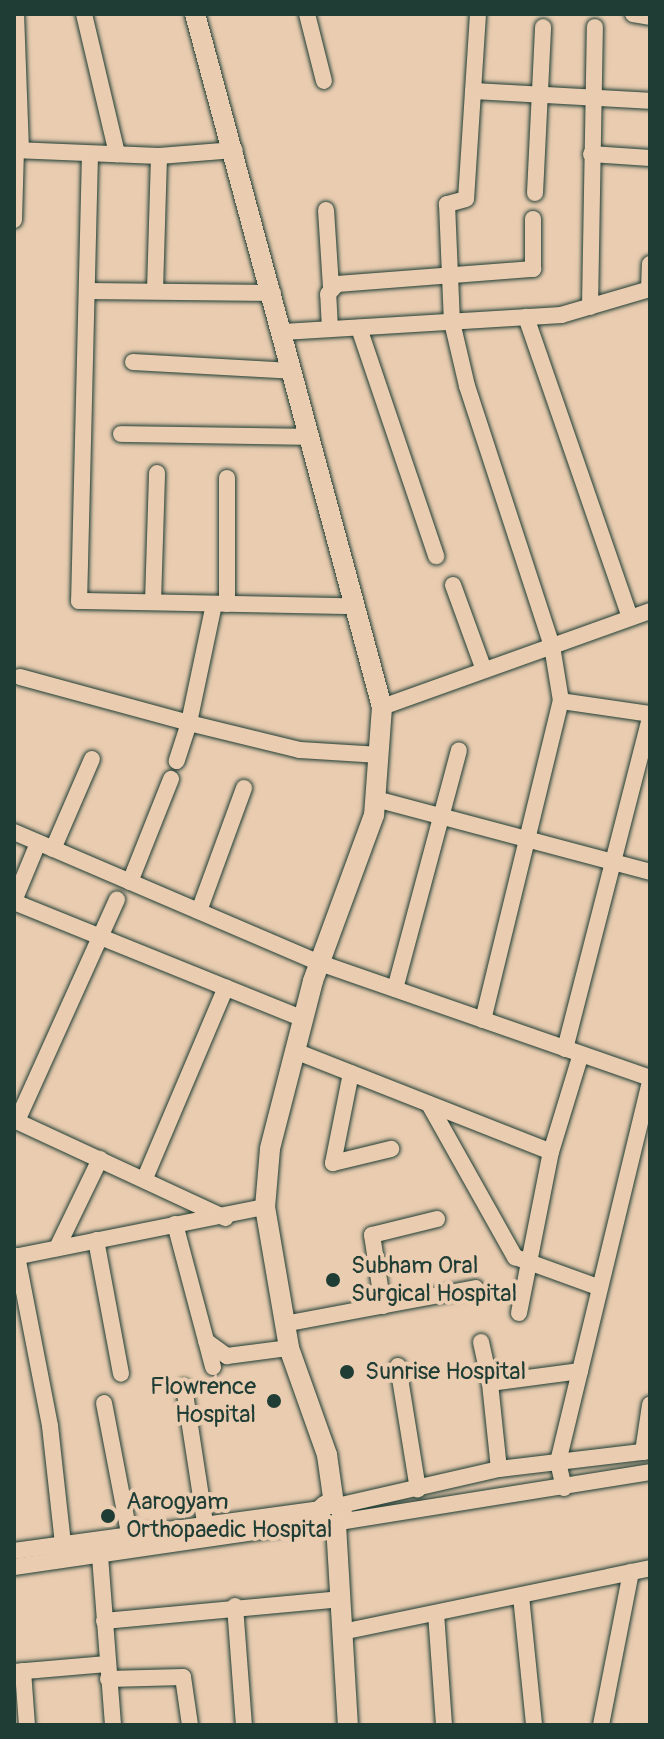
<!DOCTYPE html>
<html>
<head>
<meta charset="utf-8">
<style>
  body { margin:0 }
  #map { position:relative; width:664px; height:1739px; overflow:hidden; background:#eacdb1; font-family:Pangolin,sans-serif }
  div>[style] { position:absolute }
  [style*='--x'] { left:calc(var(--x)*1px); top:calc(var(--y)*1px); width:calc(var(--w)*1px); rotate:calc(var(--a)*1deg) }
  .roads { filter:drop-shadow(0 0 2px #1f3d34) drop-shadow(0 0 2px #1f3d34) }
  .minor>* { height:16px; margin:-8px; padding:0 8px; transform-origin:8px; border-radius:8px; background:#eacdb1 }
  .major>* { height:20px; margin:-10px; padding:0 10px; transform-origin:10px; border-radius:10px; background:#eacdb1 }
  .major>.ring { margin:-10px; padding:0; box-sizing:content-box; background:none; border:20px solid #eacdb1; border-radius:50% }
  .dots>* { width:22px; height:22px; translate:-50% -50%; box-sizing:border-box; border:4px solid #eacdb1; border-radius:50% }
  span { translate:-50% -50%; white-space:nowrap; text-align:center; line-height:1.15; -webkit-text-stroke:8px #eacdb1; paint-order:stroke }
  .poi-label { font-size:24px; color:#1f3d34 }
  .left { translate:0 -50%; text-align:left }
  .right { translate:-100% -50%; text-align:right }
  .frame { position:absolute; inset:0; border:16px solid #1f3d34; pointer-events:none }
</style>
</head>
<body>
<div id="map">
  <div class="roads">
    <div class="minor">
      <i style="--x:16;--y:14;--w:136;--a:87.9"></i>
      <i style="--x:84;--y:14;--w:144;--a:76.7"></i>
      <i style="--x:307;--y:14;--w:69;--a:75.8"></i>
      <i style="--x:478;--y:14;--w:185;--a:93.7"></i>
      <i style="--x:466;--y:199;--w:20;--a:165"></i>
      <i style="--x:447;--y:204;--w:118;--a:87.6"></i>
      <i style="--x:452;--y:322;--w:66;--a:76.8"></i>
      <i style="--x:467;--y:386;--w:274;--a:71.9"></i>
      <i style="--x:552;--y:646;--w:56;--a:80.7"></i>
      <i style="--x:561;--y:701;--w:90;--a:8.3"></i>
      <i style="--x:633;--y:14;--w:17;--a:10"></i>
      <i style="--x:473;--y:91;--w:177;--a:3.2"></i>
      <i style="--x:14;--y:150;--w:145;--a:2.4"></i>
      <i style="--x:159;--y:156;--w:76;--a:-4.5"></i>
      <i style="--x:90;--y:154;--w:447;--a:91.4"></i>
      <i style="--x:79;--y:601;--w:272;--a:1.1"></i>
      <i style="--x:591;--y:154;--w:59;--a:3.9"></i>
      <i style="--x:535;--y:193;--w:166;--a:-87.2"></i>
      <i style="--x:326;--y:210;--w:78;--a:86.3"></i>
      <i style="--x:14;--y:220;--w:70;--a:-88.4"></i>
      <i style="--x:649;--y:290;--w:26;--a:-88"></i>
      <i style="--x:87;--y:291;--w:186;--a:0.6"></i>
      <i style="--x:155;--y:291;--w:135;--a:-88.3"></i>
      <i style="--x:590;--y:307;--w:280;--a:-89"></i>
      <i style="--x:526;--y:317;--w:318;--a:70.9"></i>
      <i style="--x:359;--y:328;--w:241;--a:71.3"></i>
      <i style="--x:330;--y:329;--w:35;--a:-93"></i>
      <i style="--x:328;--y:294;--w:13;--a:-48"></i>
      <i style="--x:337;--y:284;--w:197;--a:-4.4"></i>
      <i style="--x:533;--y:269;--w:50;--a:-90"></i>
      <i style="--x:283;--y:332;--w:279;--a:-3.5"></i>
      <i style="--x:561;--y:315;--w:93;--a:-16.3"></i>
      <i style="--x:133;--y:362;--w:159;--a:3.2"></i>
      <i style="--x:121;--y:434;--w:188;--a:0.9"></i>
      <i style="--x:453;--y:585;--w:90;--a:70"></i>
      <i style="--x:153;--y:602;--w:129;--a:-88.2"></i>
      <i style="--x:214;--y:604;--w:122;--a:101.9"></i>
      <i style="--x:189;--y:723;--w:114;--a:13.7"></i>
      <i style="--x:300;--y:750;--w:80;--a:3.6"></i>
      <i style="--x:227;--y:604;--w:126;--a:-90"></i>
      <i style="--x:20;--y:677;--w:175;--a:15.2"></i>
      <i style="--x:189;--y:723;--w:40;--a:108"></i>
      <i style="--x:382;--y:707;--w:285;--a:-19.7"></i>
      <i style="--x:376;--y:799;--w:284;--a:14.9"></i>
      <i style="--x:14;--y:832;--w:333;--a:23.2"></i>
      <i style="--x:320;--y:963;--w:349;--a:19.2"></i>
      <i style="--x:53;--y:849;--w:98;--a:-66.6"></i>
      <i style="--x:130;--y:882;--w:111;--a:-68.3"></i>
      <i style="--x:14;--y:901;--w:63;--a:-67.5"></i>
      <i style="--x:14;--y:902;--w:313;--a:22"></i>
      <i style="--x:199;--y:911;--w:131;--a:-69.9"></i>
      <i style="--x:395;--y:989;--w:247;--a:-75"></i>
      <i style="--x:483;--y:1020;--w:328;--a:-76.3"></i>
      <i style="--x:565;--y:1049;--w:342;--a:-75.6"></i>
      <i style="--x:295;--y:1051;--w:275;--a:21.5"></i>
      <i style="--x:351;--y:1073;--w:92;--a:101.3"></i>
      <i style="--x:333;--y:1163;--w:60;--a:-13.6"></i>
      <i style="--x:429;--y:1104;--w:176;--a:60.7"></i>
      <i style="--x:515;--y:1257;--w:88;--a:19.9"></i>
      <i style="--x:14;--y:1120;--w:233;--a:24.9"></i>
      <i style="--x:17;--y:1121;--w:243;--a:-65.7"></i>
      <i style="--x:145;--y:1178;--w:207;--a:-67"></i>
      <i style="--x:175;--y:1224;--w:148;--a:75.1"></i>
      <i style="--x:96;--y:1240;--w:136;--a:79.4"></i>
      <i style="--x:57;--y:1248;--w:99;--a:-64.2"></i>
      <i style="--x:17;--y:1256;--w:173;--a:79"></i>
      <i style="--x:50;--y:1426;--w:119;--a:83.7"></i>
      <i style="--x:14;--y:1257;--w:256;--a:-11.3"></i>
      <i style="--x:383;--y:1306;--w:72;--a:-98.8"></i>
      <i style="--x:372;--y:1235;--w:67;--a:-13.8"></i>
      <i style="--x:519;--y:1313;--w:164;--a:-78.8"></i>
      <i style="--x:551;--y:1152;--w:102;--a:-73"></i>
      <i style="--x:284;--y:1324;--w:195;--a:-10.6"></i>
      <i style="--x:206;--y:1341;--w:26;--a:36"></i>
      <i style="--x:227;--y:1356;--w:63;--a:-7.4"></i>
      <i style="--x:481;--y:1342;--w:42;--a:77.6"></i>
      <i style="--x:398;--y:1366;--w:125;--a:80.8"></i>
      <i style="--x:184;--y:1387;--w:138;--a:81.2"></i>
      <i style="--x:104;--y:1403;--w:132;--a:79.1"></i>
      <i style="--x:643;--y:1452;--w:48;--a:-81.5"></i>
      <i style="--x:499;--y:1469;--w:86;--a:-96"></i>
      <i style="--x:490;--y:1383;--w:91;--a:-7.6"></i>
      <i style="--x:564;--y:1488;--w:27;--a:-103"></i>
      <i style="--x:558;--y:1462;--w:391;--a:-76.4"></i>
      <i style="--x:337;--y:1506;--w:166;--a:-12.9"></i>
      <i style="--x:499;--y:1469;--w:152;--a:-6.8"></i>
      <i style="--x:339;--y:1522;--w:315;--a:-9.1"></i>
      <i style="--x:99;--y:1543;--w:183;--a:85.6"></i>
      <i style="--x:14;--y:1551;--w:310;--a:-7.8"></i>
      <i style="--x:14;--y:1567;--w:312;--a:-8.3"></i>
      <i style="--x:521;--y:1596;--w:130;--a:84.2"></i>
      <i style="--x:235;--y:1606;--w:119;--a:85.7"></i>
      <i style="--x:436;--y:1613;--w:112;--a:85.9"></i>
      <i style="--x:104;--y:1621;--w:236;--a:-5.3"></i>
      <i style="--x:342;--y:1632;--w:315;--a:-11.7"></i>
      <i style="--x:23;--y:1671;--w:54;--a:85.8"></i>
      <i style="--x:14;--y:1672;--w:93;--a:-4.9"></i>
      <i style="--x:108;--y:1679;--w:75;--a:-1.5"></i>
      <i style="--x:183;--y:1677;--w:49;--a:81.7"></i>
      <i style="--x:601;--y:1725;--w:156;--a:-78.9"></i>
    </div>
    <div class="major">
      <i style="--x:195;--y:14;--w:718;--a:74.9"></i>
      <i style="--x:382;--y:707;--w:108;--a:94.2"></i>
      <i style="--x:374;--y:815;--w:177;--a:110.2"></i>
      <i style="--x:313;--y:981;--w:173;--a:104.4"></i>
      <i style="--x:270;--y:1149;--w:58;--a:94.9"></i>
      <i style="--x:265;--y:1207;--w:143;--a:80.3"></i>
      <i style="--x:289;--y:1348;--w:114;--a:70.4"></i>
      <i style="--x:327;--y:1455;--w:49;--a:81.9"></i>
      <i class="ring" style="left:320px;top:1504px;width:2px;height:2px"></i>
      <i style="--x:336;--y:1525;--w:200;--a:86.6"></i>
    </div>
  </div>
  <div class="dots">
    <i style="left:333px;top:1280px;background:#1f3d34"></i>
    <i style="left:347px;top:1372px;background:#1f3d34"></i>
    <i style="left:274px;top:1401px;background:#1f3d34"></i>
    <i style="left:108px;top:1516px;background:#1f3d34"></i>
  </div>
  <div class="poi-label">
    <span class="left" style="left:351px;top:1280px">Subham Oral<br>Surgical Hospital</span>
    <span class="left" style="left:365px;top:1372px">Sunrise Hospital</span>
    <span class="right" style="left:256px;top:1401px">Flowrence<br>Hospital</span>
    <span class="left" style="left:126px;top:1516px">Aarogyam<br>Orthopaedic Hospital</span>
  </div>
  <div class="frame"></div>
</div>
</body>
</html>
